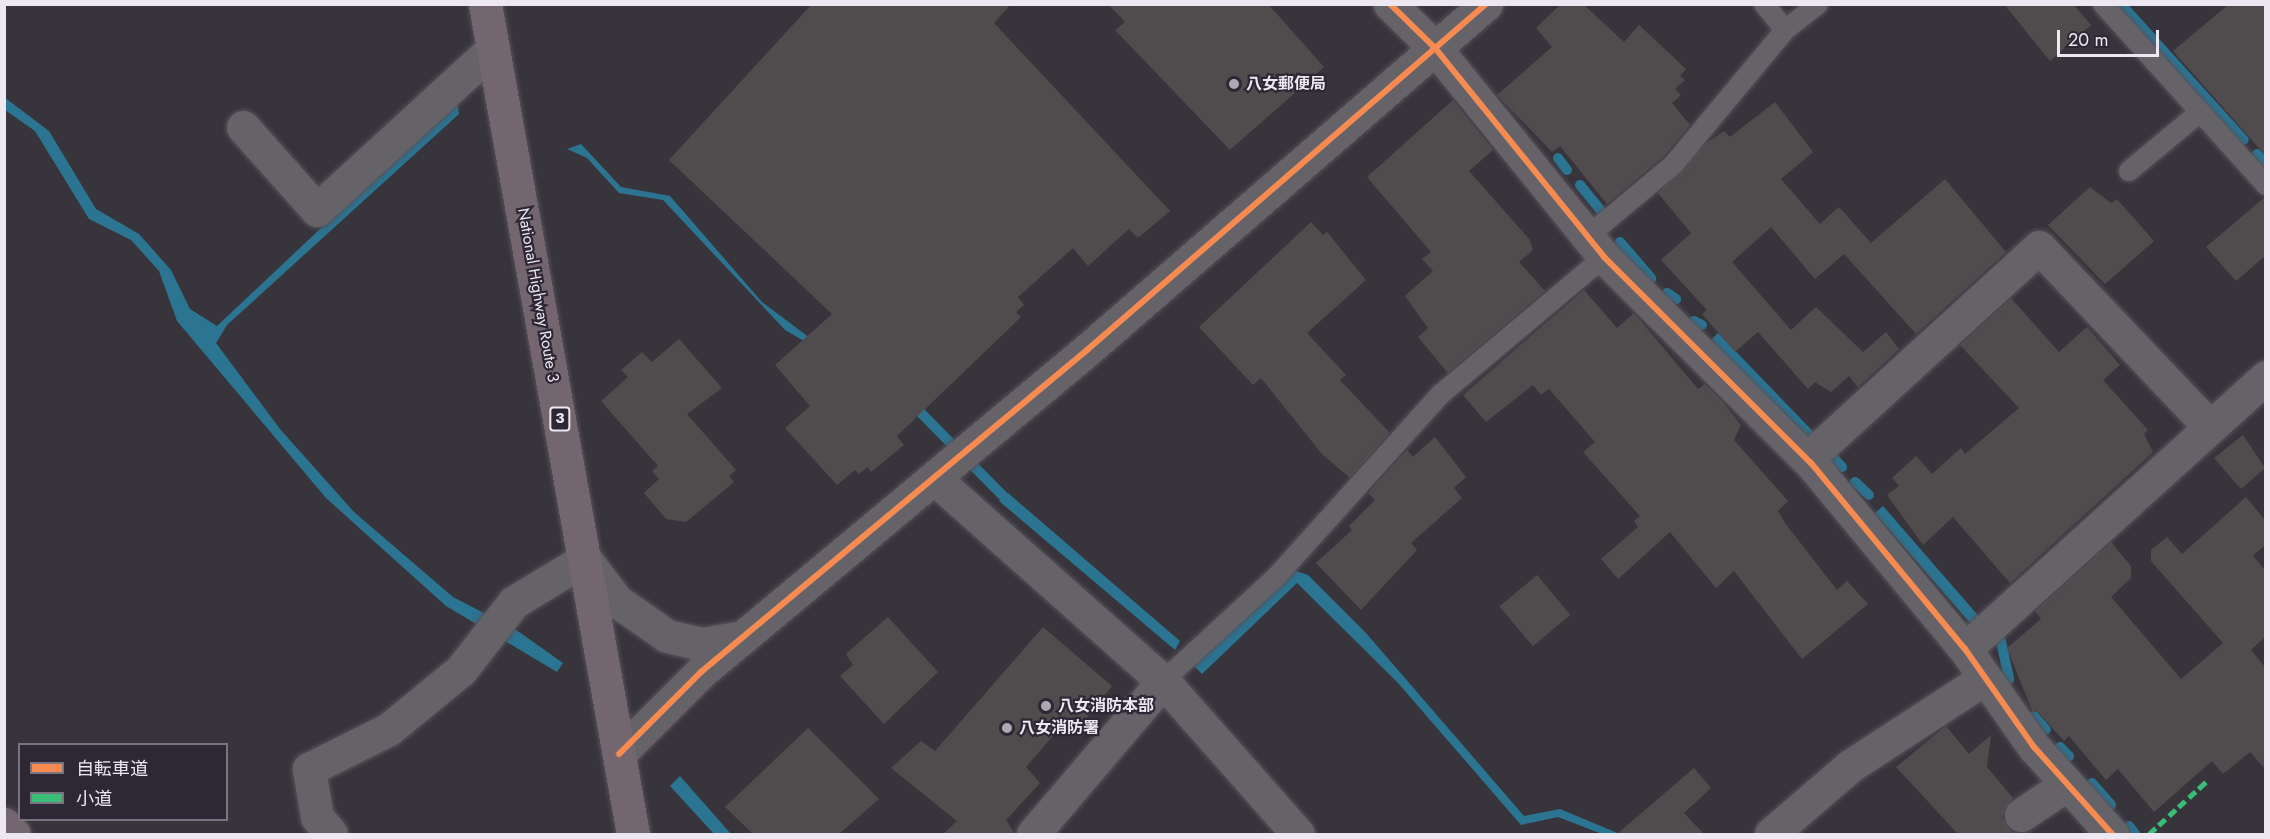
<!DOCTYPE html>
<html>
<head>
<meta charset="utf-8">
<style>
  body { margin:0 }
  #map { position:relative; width:2270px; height:839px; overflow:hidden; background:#38343c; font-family:Jost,"Noto Sans JP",sans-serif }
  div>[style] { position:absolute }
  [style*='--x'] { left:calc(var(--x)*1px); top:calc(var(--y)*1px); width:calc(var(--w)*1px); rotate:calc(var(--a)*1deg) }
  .water>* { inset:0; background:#2b7492; transform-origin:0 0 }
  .stream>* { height:10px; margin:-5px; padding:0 5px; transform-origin:5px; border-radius:5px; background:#2b7492 }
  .building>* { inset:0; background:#504c4e; transform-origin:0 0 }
  .roads { filter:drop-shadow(0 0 2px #555159) drop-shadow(0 0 2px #555159) }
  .service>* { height:20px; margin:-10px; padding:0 10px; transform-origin:10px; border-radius:10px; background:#656268 }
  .minor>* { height:33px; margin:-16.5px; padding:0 16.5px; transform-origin:16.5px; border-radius:16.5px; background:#656268 }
  .tertiary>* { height:33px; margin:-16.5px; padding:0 16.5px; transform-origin:16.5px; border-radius:16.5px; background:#656268 }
  .trunk>* { height:33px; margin:-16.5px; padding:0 16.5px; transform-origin:16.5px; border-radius:16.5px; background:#74666e }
  .quiet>* { height:4.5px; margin-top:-2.25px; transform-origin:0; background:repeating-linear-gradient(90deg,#3abd76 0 9px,transparent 0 13.5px) }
  .cycleway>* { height:6px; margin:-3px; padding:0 3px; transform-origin:3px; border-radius:3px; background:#f68b52 }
  .dots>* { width:16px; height:16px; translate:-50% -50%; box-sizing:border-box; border:3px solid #2e2735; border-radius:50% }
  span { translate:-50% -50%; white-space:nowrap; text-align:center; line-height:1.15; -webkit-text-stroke:4.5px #2e2735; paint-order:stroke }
  .shield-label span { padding:2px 4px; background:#2e2735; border:2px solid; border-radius:4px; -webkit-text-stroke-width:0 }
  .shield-label { font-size:15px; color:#ece7f0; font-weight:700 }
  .poi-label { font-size:16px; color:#ece7f0; font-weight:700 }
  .left { translate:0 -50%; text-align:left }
  .street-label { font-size:16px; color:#ece7f0 }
  .frame { position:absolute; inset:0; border:6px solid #ece7f0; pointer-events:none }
  .legend { position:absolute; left:18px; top:743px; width:210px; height:78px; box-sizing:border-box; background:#2e2735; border:2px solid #7a7480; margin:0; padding:8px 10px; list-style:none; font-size:18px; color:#ece7f0 }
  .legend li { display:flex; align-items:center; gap:12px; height:30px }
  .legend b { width:30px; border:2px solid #7a7480 }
  .scale { position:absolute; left:2057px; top:30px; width:102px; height:27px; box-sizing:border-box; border:3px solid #ece7f0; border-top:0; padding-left:8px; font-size:18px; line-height:21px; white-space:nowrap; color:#ece7f0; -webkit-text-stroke:4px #2e2735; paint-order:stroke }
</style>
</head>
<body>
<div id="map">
  <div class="water">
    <i style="clip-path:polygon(4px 97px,49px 131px,96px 209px,139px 234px,171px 270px,190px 309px,217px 326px,457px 100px,459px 114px,227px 325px,216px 343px,280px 429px,354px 512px,453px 597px,515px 629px,563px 663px,557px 672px,446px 606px,326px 498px,177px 321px,159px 271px,131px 240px,89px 219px,35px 131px,5px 110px)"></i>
    <i style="clip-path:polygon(581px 144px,621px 187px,670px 196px,762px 302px,830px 353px,911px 398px,933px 421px,927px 425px,905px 400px,785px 330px,663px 200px,619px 193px,587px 158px,567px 149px)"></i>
    <i style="left:1718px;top:333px;width:143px;height:10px;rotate:46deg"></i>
    <i style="clip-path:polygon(1008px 493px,1180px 641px,1175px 650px,999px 501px)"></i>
    <i style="left:1883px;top:506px;width:151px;height:11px;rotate:49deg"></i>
    <i style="clip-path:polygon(1290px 569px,1308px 575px,1366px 633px,1524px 816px,1560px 809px,1620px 834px,1602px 834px,1558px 817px,1521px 825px,1398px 683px,1297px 583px,1202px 674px,1191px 663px)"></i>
    <i style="clip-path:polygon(680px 776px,731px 834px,714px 834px,670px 786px)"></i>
  </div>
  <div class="stream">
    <i style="--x:2121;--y:4;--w:183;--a:47.9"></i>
    <i style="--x:2257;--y:154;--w:13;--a:48"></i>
    <i style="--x:1558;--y:158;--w:15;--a:53"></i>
    <i style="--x:1580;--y:185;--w:36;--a:51"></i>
    <i style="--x:1620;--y:242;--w:48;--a:49.3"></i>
    <i style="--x:1667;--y:293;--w:11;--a:34"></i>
    <i style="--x:1694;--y:321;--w:9;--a:27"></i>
    <i style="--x:921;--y:413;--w:131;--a:45.3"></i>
    <i style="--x:1832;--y:456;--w:15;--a:48"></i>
    <i style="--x:1855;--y:482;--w:19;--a:43"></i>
    <i style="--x:2001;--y:641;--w:39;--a:78"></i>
    <i style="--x:2034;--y:716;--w:18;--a:49"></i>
    <i style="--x:2060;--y:747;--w:13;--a:45"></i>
    <i style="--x:2092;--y:783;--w:29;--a:49"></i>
    <i style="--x:2129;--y:826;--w:10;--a:53"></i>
  </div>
  <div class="building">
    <i style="clip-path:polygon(812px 4px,1011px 4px,994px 23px,1170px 211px,1138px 238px,1129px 229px,1088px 266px,1073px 248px,1018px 297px,1024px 305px,1016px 312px,1021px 317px,897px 436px,904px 445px,871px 472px,868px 467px,859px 474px,855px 470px,837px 485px,785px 428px,810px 406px,775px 365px,832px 314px,669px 160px)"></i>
    <i style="clip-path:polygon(1108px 4px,1268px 4px,1324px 67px,1230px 150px,1115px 30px,1125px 22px)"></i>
    <i style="clip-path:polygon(1561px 4px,1583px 4px,1624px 42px,1639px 25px,1686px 69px,1680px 76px,1685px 80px,1675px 89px,1681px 95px,1672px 103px,1690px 125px,1664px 156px,1607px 204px,1560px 146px,1552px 152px,1497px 95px,1552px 47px,1536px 28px)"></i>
    <i style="clip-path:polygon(2004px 4px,2073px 4px,2091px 25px,2050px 61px)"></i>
    <i style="clip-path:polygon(2229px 4px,2265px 4px,2265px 155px,2173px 51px)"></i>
    <i style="clip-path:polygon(1453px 100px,1493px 150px,1469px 171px,1530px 240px,1533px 250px,1519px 262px,1545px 291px,1448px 373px,1418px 337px,1428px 328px,1405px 296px,1433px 271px,1422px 259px,1431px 252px,1367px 177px)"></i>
    <i style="clip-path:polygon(1775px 102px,1813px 152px,1781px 179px,1820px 224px,1839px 207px,1871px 243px,1945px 179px,2006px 252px,1916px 334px,1844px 254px,1815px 279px,1771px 227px,1732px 262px,1791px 330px,1816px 307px,1863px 352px,1886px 332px,1899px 349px,1858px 387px,1849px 376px,1831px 392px,1815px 382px,1808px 389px,1758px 332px,1735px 352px,1702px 314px,1707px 310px,1661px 260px,1691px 233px,1658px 193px,1706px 143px,1724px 131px,1730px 137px)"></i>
    <i style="clip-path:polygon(2090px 187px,2111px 203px,2117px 199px,2154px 241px,2105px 284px,2048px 225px)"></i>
    <i style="clip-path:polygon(2265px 197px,2265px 256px,2236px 281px,2206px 247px)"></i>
    <i style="clip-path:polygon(1311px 222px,1323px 235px,1327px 232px,1366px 280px,1307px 333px,1346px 375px,1340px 380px,1390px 433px,1350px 478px,1322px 454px,1261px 378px,1253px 385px,1199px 327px)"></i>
    <i style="clip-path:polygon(1584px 290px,1617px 328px,1634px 313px,1698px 389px,1705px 384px,1723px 402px,1741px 425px,1734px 440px,1788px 501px,1778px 511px,1785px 523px,1837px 590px,1847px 581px,1868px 604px,1802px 659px,1734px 571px,1716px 588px,1670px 532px,1618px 579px,1601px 559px,1638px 527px,1634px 521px,1640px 516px,1583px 452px,1595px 442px,1549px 389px,1541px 395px,1533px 385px,1486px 422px,1463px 395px)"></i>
    <i style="clip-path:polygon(2011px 298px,2059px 352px,2087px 327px,2120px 365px,2103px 380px,2148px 430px,2144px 434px,2153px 452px,2010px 583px,1953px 517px,1923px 545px,1887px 495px,1899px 486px,1892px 478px,1916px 456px,1932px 474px,1961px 448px,1965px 454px,2019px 408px,1960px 345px)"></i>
    <i style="clip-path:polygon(679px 339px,722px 388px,687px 414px,736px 470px,729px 476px,734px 482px,686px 522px,666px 519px,644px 493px,659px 479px,652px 471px,658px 466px,601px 401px,628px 377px,621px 370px,642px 352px,652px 362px)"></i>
    <i style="clip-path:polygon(2243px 435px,2265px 468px,2241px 489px,2214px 458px)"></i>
    <i style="clip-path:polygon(1435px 437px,1466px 477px,1454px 488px,1462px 498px,1411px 543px,1417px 550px,1361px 610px,1316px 563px,1352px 530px,1349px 526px,1375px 500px,1368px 493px,1407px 450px,1413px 457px)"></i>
    <i style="clip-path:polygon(2246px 497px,2265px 520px,2265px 545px,2253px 556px,2265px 570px,2265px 637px,2251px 650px,2265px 667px,2265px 769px,2250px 752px,2223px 774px,2212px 761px,2154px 812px,2118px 769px,2106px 780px,2069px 736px,2064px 741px,2036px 710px,2033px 713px,2007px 648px,2041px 619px,2035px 611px,2111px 542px,2131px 566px,2131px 578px,2111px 597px,2181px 679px,2223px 643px,2151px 561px,2151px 550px,2167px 537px,2182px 554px)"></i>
    <i style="left:1537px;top:575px;width:52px;height:49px;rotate:50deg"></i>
    <i style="clip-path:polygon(888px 617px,938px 672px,884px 724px,840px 676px,853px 665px,846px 654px)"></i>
    <i style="clip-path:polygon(1043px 627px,1112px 686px,1075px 733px,1063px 724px,1026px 767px,1040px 783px,1006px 820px,1015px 834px,943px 834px,957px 821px,891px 768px,921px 741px,935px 751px)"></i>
    <i style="clip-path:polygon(1946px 726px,1969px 754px,1991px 735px,1987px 767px,2013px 798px,2002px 817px,2012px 832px,2023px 834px,1958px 834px,1896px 767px)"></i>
    <i style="clip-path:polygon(808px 728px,879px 799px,839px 834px,753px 834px,725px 807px)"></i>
    <i style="clip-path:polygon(1694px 768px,1711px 788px,1684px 813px,1704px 834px,1617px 834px)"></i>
  </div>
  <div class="roads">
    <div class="service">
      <i style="--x:1764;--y:4;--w:33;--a:51"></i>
      <i style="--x:2103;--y:4;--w:244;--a:48"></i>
      <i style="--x:2129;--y:171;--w:92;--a:-39.7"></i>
      <i style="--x:1588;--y:236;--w:111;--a:-39.9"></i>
      <i style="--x:1673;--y:165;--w:175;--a:-50.3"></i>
      <i style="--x:1785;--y:30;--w:42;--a:-38.2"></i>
      <i style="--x:1163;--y:681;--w:155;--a:-42.6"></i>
      <i style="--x:1277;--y:576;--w:245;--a:-48"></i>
      <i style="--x:1441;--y:394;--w:213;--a:-40"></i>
    </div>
    <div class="minor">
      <i style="--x:1390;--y:4;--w:63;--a:44.4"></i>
      <i style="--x:1435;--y:48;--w:269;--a:51"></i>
      <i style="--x:1604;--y:257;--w:292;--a:44.9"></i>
      <i style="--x:1811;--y:463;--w:241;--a:50.4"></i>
      <i style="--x:1965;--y:649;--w:120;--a:54.9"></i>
      <i style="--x:2034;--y:747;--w:117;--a:48.1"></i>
      <i style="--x:243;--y:127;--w:111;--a:48.3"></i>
      <i style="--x:317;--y:210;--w:239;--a:-42.5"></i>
      <i style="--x:1807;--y:459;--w:314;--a:-42.4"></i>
      <i style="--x:2039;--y:247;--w:248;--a:46.5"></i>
      <i style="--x:934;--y:478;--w:306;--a:41.6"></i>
      <i style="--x:1163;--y:681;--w:204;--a:48.6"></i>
      <i style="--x:1965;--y:649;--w:406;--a:-42.1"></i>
      <i style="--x:2021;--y:815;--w:55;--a:-34"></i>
      <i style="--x:331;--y:834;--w:22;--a:-129"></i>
      <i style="--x:317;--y:817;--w:49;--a:-99.5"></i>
      <i style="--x:309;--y:769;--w:89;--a:-26.6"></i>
      <i style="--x:389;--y:729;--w:93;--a:-39.3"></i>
      <i style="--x:461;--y:670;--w:86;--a:-52.1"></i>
      <i style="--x:514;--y:602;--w:83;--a:-31.2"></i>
      <i style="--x:1033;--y:834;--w:201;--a:-49.6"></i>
      <i style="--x:1771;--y:834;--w:104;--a:-40.7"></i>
      <i style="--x:1850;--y:766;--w:161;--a:-33.1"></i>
    </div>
    <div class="tertiary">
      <i style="--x:585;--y:559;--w:53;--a:52.7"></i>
      <i style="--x:617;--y:601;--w:61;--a:35"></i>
      <i style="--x:667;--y:636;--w:36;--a:13"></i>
      <i style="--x:702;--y:644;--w:41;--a:-9.9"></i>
      <i style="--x:619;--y:754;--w:116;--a:-45"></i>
      <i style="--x:701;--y:672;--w:503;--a:-39.83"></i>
      <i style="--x:1087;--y:350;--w:528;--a:-40.93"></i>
    </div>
    <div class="trunk">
      <i style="--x:485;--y:4;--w:843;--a:79.89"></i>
      <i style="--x:4;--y:824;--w:14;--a:45"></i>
    </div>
  </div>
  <div class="quiet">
    <i style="--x:2149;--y:834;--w:80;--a:-42.5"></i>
  </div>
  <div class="cycleway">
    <i style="--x:1390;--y:4;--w:63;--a:44.4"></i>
    <i style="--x:1435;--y:48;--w:269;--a:51"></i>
    <i style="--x:1604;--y:257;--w:292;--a:44.9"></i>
    <i style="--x:1811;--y:463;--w:241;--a:50.4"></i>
    <i style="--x:1965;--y:649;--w:120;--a:54.9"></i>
    <i style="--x:2034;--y:747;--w:117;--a:48.1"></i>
    <i style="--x:619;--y:754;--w:116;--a:-45"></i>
    <i style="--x:701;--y:672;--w:503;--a:-39.83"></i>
    <i style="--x:1087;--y:350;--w:528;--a:-40.93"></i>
  </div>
  <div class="dots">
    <i style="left:1234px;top:84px;background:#ada8b1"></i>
    <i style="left:1046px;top:706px;background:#ada8b1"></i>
    <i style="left:1007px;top:728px;background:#ada8b1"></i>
  </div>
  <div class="shield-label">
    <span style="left:560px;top:419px">3</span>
  </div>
  <div class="poi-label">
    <span class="left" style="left:1246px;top:84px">八女郵便局</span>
    <span class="left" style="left:1058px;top:706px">八女消防本部</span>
    <span class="left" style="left:1019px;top:728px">八女消防署</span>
  </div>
  <div class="street-label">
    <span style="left:538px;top:295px;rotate:80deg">National Highway Route 3</span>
  </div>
  <div class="frame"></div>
  <ul class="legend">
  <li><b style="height:8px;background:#f68b52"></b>自転車道</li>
  <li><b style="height:8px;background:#3abd76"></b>小道</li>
  </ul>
  <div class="scale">20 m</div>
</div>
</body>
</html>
